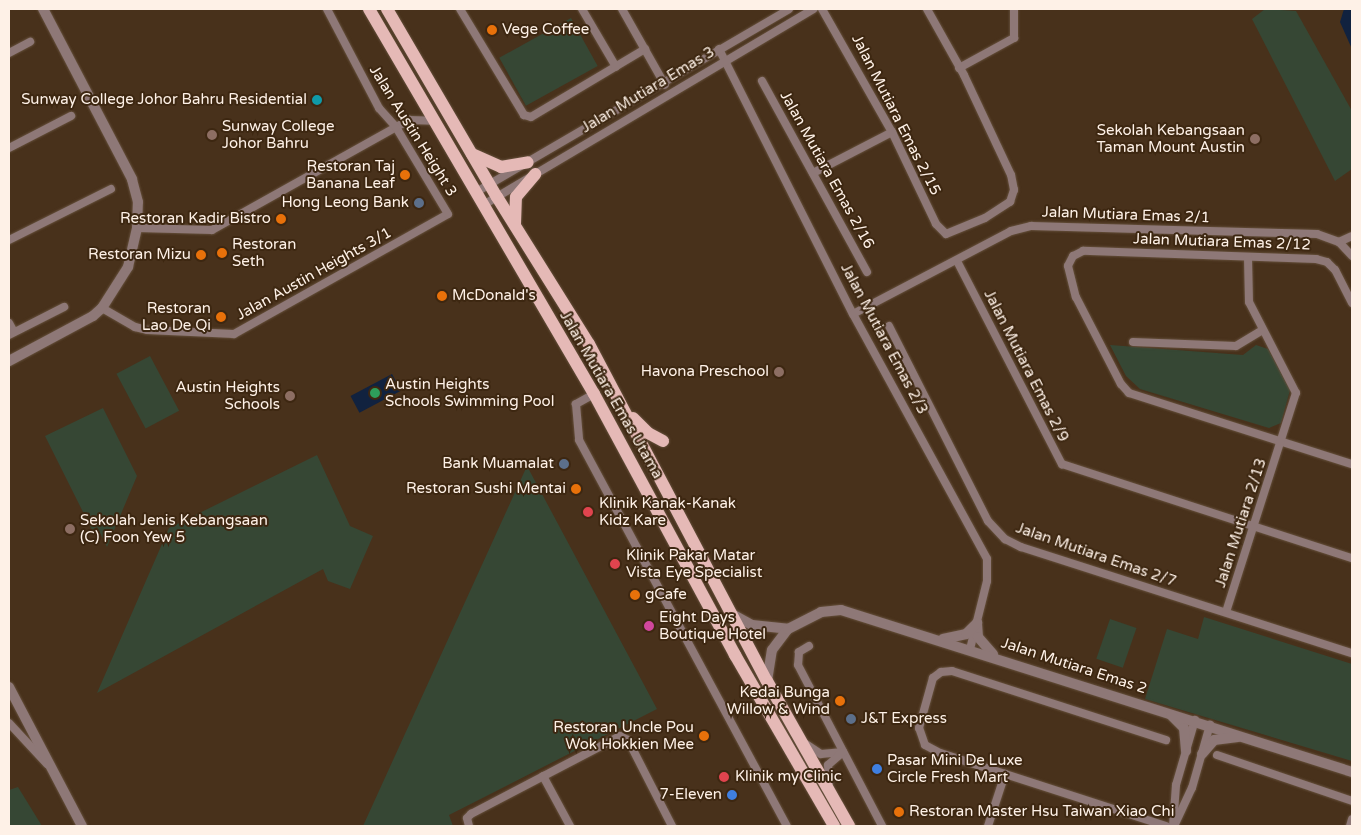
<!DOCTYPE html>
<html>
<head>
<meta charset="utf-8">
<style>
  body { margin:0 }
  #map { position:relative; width:1361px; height:835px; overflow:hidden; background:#48311b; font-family:"Varela Round",sans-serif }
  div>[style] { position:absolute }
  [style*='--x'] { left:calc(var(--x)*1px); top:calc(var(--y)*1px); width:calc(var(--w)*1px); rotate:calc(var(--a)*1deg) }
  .green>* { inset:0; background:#364734; transform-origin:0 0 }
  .water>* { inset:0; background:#11223f; transform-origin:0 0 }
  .roads { filter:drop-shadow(0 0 1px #65503c) drop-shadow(0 0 1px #65503c) }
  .minor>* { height:8px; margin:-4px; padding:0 4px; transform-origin:4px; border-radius:4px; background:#8e7877 }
  .tertiary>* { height:10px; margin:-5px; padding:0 5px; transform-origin:5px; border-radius:5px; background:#8e7877 }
  .primary>* { height:12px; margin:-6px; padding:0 6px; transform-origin:6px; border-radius:6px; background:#e5b9b6 }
  .dots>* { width:14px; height:14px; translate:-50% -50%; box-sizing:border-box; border:2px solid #3d2711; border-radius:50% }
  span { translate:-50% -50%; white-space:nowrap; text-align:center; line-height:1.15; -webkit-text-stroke:4px #3d2711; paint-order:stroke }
  .poi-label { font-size:15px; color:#fef1e7 }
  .left { translate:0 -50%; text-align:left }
  .right { translate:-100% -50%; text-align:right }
  .street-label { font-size:15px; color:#fef1e7 }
  .frame { position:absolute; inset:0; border:10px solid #fef1e7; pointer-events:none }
</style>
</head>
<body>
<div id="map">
  <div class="green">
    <i style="clip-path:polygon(1265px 9px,1296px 11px,1352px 111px,1352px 169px,1335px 181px,1252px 19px)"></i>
    <i style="left:571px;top:18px;width:55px;height:82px;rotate:61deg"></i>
    <i style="clip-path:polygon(1110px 345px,1243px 355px,1256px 345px,1268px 349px,1290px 390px,1281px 423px,1269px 428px,1140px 389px,1126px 376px)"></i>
    <i style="left:150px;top:356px;width:62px;height:38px;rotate:62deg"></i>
    <i style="clip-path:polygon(103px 408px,137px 476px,107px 547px,97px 527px,92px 530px,45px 436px)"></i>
    <i style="clip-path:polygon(317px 455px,350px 526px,373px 536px,350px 589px,328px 581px,323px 569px,97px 693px,169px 528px)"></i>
    <i style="clip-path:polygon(527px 466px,657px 709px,449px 815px,453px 826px,363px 826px)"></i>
    <i style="clip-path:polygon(1204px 617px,1352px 664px,1352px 761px,1145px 699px,1167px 629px,1198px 639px)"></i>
    <i style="left:1110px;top:619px;width:28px;height:42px;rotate:19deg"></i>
    <i style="clip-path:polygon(18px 787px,42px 826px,9px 826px,9px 790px)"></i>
  </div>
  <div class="water">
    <i style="clip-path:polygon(1344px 9px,1352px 9px,1352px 49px,1340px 22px)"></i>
    <i style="left:392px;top:374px;width:19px;height:47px;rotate:62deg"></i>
  </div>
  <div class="roads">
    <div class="minor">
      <i style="--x:460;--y:9;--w:124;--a:58.9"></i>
      <i style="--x:524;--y:115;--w:7;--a:16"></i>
      <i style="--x:531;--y:117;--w:133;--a:-30.8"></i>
      <i style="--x:582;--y:9;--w:67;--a:59.6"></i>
      <i style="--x:622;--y:9;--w:87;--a:60.5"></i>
      <i style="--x:822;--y:9;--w:142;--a:60.4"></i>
      <i style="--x:892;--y:132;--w:102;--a:64.4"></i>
      <i style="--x:936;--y:224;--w:14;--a:45"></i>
      <i style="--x:946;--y:234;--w:42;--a:-22.3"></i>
      <i style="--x:985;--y:218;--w:30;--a:-33"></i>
      <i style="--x:1010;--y:202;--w:13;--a:-72"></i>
      <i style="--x:1014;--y:190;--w:15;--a:-101"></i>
      <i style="--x:1011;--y:175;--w:110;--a:-115.2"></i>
      <i style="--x:964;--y:75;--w:76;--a:-119.3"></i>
      <i style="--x:719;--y:49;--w:297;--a:63.2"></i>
      <i style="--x:853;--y:314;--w:279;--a:61.3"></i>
      <i style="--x:987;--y:559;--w:22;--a:90"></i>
      <i style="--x:987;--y:581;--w:70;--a:104"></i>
      <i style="--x:9;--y:53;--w:24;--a:-28"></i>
      <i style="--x:959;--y:68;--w:63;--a:-28.6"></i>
      <i style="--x:1014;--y:38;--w:29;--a:-90"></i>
      <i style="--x:762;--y:81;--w:218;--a:61.2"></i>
      <i style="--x:9;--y:148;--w:70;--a:-27.3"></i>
      <i style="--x:813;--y:173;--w:89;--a:-27.4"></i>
      <i style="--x:478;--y:191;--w:360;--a:-30.3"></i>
      <i style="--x:485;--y:204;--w:382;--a:-30.7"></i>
      <i style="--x:137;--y:228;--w:75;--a:1.5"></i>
      <i style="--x:212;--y:230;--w:226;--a:-29.2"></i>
      <i style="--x:409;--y:120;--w:25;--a:2"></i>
      <i style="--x:9;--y:240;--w:114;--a:-26.6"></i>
      <i style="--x:1339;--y:242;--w:14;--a:-25"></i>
      <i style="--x:957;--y:261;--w:229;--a:62.7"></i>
      <i style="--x:1062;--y:464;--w:305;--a:18"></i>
      <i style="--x:1352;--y:303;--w:37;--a:-117"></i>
      <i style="--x:1335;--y:270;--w:11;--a:-135"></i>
      <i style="--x:1327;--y:262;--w:11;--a:-165"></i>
      <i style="--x:1316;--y:259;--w:233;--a:-178"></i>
      <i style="--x:1083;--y:251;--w:11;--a:153"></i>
      <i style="--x:1073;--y:256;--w:11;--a:117"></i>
      <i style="--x:1068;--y:266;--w:32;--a:76"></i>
      <i style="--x:1076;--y:297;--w:98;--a:62.7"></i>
      <i style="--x:1121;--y:384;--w:12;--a:48"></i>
      <i style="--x:1129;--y:393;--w:234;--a:17.7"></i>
      <i style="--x:102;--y:308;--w:38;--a:30"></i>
      <i style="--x:135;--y:327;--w:12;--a:14"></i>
      <i style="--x:147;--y:330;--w:87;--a:2.6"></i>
      <i style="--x:234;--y:334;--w:245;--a:-29.3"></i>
      <i style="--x:448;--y:214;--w:101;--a:-120.9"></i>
      <i style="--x:396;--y:127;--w:25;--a:-132"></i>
      <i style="--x:379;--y:108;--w:112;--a:-117.7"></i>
      <i style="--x:853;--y:314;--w:178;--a:-27.7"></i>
      <i style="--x:1011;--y:231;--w:21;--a:-14"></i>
      <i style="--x:1031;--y:226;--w:286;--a:1.6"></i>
      <i style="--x:1317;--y:234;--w:23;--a:20"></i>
      <i style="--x:1339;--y:242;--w:19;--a:47"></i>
      <i style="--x:9;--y:323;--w:10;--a:61"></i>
      <i style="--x:889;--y:326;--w:219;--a:63.1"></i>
      <i style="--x:988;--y:521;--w:25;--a:47"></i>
      <i style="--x:1005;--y:539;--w:18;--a:27"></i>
      <i style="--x:1021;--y:547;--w:348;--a:17.8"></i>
      <i style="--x:9;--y:335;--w:62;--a:-27"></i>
      <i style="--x:1133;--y:342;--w:103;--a:2.2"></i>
      <i style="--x:1236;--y:346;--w:31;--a:-31"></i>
      <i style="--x:594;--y:394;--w:21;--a:151"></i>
      <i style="--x:576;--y:404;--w:36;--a:85"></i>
      <i style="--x:579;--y:440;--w:438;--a:61.7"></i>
      <i style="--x:1226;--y:612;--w:230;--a:-72.3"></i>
      <i style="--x:1296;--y:393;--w:102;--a:-117.3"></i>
      <i style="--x:1249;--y:302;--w:45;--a:-91.3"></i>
      <i style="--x:809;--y:646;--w:12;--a:149"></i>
      <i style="--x:799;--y:652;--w:13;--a:94"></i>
      <i style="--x:798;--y:665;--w:182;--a:62.4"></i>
      <i style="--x:9;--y:723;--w:56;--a:47.2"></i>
      <i style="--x:806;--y:744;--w:18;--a:34"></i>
      <i style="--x:821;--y:754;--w:22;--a:-5"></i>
      <i style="--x:1217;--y:755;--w:143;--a:18.8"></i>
      <i style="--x:543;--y:776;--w:57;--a:61.6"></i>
      <i style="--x:829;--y:783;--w:18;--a:-93"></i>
      <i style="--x:828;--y:765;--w:20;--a:-41"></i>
      <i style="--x:1175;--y:824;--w:40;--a:-65"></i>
      <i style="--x:1192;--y:788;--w:66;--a:-74.1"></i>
      <i style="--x:469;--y:826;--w:8;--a:-104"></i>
      <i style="--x:467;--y:818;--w:6;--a:-45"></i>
      <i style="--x:471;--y:814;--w:168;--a:-27.6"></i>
      <i style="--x:620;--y:736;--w:9;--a:27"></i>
      <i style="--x:628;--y:740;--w:97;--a:62.9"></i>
      <i style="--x:988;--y:826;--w:55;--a:-71.9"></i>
      <i style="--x:1166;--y:826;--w:237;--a:-162.1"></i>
      <i style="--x:940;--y:753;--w:17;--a:-152"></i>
      <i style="--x:925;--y:745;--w:18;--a:-109"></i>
      <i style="--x:919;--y:728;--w:52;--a:-74.4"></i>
      <i style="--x:933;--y:678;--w:10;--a:-37"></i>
      <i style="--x:941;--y:672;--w:11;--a:-5"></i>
      <i style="--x:952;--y:671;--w:225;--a:17.9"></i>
      <i style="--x:1173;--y:826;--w:41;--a:-85.8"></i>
      <i style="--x:1176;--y:785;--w:68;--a:-73.7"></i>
      <i style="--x:1350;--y:826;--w:7;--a:-74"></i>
    </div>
    <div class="tertiary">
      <i style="--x:9;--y:361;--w:95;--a:-28.2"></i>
      <i style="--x:93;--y:316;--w:12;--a:-42"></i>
      <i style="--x:102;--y:308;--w:49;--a:-57.6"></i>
      <i style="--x:128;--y:267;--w:40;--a:-77"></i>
      <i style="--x:137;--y:228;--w:26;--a:-88"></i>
      <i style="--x:138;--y:202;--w:24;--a:-105"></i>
      <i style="--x:132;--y:179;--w:192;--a:-117.6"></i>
      <i style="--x:732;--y:614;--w:23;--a:29"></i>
      <i style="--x:752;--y:625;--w:36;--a:6"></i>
      <i style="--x:977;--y:623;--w:14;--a:86"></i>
      <i style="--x:978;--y:637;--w:23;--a:49"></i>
      <i style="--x:943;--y:639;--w:24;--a:-12"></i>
      <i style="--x:966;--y:634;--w:16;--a:-45"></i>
      <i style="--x:767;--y:681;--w:31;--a:-81"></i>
      <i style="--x:772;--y:650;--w:26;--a:-53"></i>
      <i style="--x:788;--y:629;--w:37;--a:-27"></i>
      <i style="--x:821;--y:612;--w:20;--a:-6"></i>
      <i style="--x:841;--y:610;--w:536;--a:17.59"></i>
      <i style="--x:9;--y:687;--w:157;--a:62.3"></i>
      <i style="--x:1171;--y:715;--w:18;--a:45"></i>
      <i style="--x:1184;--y:728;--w:23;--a:85"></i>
      <i style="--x:1202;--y:754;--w:18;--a:-49"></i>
      <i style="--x:1214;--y:740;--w:24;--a:-7"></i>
    </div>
    <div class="primary">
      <i style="--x:369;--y:9;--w:446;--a:59.7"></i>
      <i style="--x:594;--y:394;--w:297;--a:61.6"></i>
      <i style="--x:735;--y:655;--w:198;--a:59.9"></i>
      <i style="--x:387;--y:9;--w:218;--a:59.7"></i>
      <i style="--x:497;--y:197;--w:173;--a:58"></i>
      <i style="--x:589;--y:344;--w:381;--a:62.2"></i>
      <i style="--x:767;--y:681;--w:167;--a:60.5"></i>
      <i style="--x:472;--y:154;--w:32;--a:24"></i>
      <i style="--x:501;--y:167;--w:27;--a:-10"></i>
      <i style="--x:515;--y:224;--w:27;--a:-88"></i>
      <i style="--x:516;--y:197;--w:30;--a:-50"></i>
      <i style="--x:633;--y:418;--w:21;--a:45"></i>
      <i style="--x:648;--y:433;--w:17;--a:28"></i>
    </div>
  </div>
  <div class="dots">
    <i style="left:492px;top:30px;background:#e8710a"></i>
    <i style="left:317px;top:100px;background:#0f9aa8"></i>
    <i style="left:212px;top:135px;background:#8d6e63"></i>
    <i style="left:1255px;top:139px;background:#8d6e63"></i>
    <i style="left:405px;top:175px;background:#e8710a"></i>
    <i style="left:419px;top:203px;background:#5c6f8a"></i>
    <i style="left:281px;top:219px;background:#e8710a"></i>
    <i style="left:222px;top:253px;background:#e8710a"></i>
    <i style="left:201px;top:255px;background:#e8710a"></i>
    <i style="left:442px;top:296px;background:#e8710a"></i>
    <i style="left:221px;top:317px;background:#e8710a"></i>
    <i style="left:779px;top:372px;background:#8d6e63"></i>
    <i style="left:375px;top:393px;background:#2e9e5b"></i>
    <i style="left:290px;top:396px;background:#8d6e63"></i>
    <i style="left:564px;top:464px;background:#5c6f8a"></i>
    <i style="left:576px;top:489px;background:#e8710a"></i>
    <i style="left:588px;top:512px;background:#e0444e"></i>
    <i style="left:70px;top:529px;background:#8d6e63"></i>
    <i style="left:615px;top:564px;background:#e0444e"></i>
    <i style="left:635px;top:595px;background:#e8710a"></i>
    <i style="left:649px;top:626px;background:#d1479c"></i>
    <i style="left:840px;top:701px;background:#e8710a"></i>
    <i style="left:851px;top:719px;background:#5c6f8a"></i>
    <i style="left:704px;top:736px;background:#e8710a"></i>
    <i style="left:877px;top:769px;background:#3f7fe0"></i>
    <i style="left:724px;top:777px;background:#e0444e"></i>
    <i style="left:732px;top:795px;background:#3f7fe0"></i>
    <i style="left:899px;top:812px;background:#e8710a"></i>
  </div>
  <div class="poi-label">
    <span class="left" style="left:502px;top:30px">Vege Coffee</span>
    <span class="right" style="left:307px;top:100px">Sunway College Johor Bahru Residential</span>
    <span class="left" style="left:222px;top:135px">Sunway College<br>Johor Bahru</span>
    <span class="right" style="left:1245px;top:139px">Sekolah Kebangsaan<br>Taman Mount Austin</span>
    <span class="right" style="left:395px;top:175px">Restoran Taj<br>Banana Leaf</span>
    <span class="right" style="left:409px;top:203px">Hong Leong Bank</span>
    <span class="right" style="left:271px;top:219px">Restoran Kadir Bistro</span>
    <span class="left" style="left:232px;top:253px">Restoran<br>Seth</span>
    <span class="right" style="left:191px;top:255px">Restoran Mizu</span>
    <span class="left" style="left:452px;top:296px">McDonald's</span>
    <span class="right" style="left:211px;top:317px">Restoran<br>Lao De Qi</span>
    <span class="right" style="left:769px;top:372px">Havona Preschool</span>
    <span class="left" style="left:385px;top:393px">Austin Heights<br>Schools Swimming Pool</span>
    <span class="right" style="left:280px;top:396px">Austin Heights<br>Schools</span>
    <span class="right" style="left:554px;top:464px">Bank Muamalat</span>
    <span class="right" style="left:566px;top:489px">Restoran Sushi Mentai</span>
    <span class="left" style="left:599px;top:512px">Klinik Kanak-Kanak<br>Kidz Kare</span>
    <span class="left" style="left:80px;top:529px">Sekolah Jenis Kebangsaan<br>(C) Foon Yew 5</span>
    <span class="left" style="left:626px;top:564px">Klinik Pakar Matar<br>Vista Eye Specialist</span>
    <span class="left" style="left:645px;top:595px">gCafe</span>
    <span class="left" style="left:659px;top:626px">Eight Days<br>Boutique Hotel</span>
    <span class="right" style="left:830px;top:701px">Kedai Bunga<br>Willow &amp; Wind</span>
    <span class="left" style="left:861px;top:719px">J&amp;T Express</span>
    <span class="right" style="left:694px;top:736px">Restoran Uncle Pou<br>Wok Hokkien Mee</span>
    <span class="left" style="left:887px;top:769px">Pasar Mini De Luxe<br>Circle Fresh Mart</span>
    <span class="left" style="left:735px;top:777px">Klinik my Clinic</span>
    <span class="right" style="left:722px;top:795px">7-Eleven</span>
    <span class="left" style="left:909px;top:812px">Restoran Master Hsu Taiwan Xiao Chi</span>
  </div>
  <div class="street-label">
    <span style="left:648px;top:90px;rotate:-31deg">Jalan Mutiara Emas 3</span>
    <span style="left:896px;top:115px;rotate:63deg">Jalan Mutiara Emas 2/15</span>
    <span style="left:413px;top:131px;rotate:58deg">Jalan Austin Height 3</span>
    <span style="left:827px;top:170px;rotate:61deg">Jalan Mutiara Emas 2/16</span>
    <span style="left:1126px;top:215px;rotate:2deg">Jalan Mutiara Emas 2/1</span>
    <span style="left:1222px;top:242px;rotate:2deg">Jalan Mutiara Emas 2/12</span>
    <span style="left:314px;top:274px;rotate:-29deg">Jalan Austin Heights 3/1</span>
    <span style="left:884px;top:339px;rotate:62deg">Jalan Mutiara Emas 2/3</span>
    <span style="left:1026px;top:366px;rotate:63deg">Jalan Mutiara Emas 2/9</span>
    <span style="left:611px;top:395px;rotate:60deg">Jalan Mutiara Emas Utama</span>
    <span style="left:1241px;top:523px;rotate:-72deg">Jalan Mutiara 2/13</span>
    <span style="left:1096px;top:555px;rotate:19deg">Jalan Mutiara Emas 2/7</span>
    <span style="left:1074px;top:666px;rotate:18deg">Jalan Mutiara Emas 2</span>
  </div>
  <div class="frame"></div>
</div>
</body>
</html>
